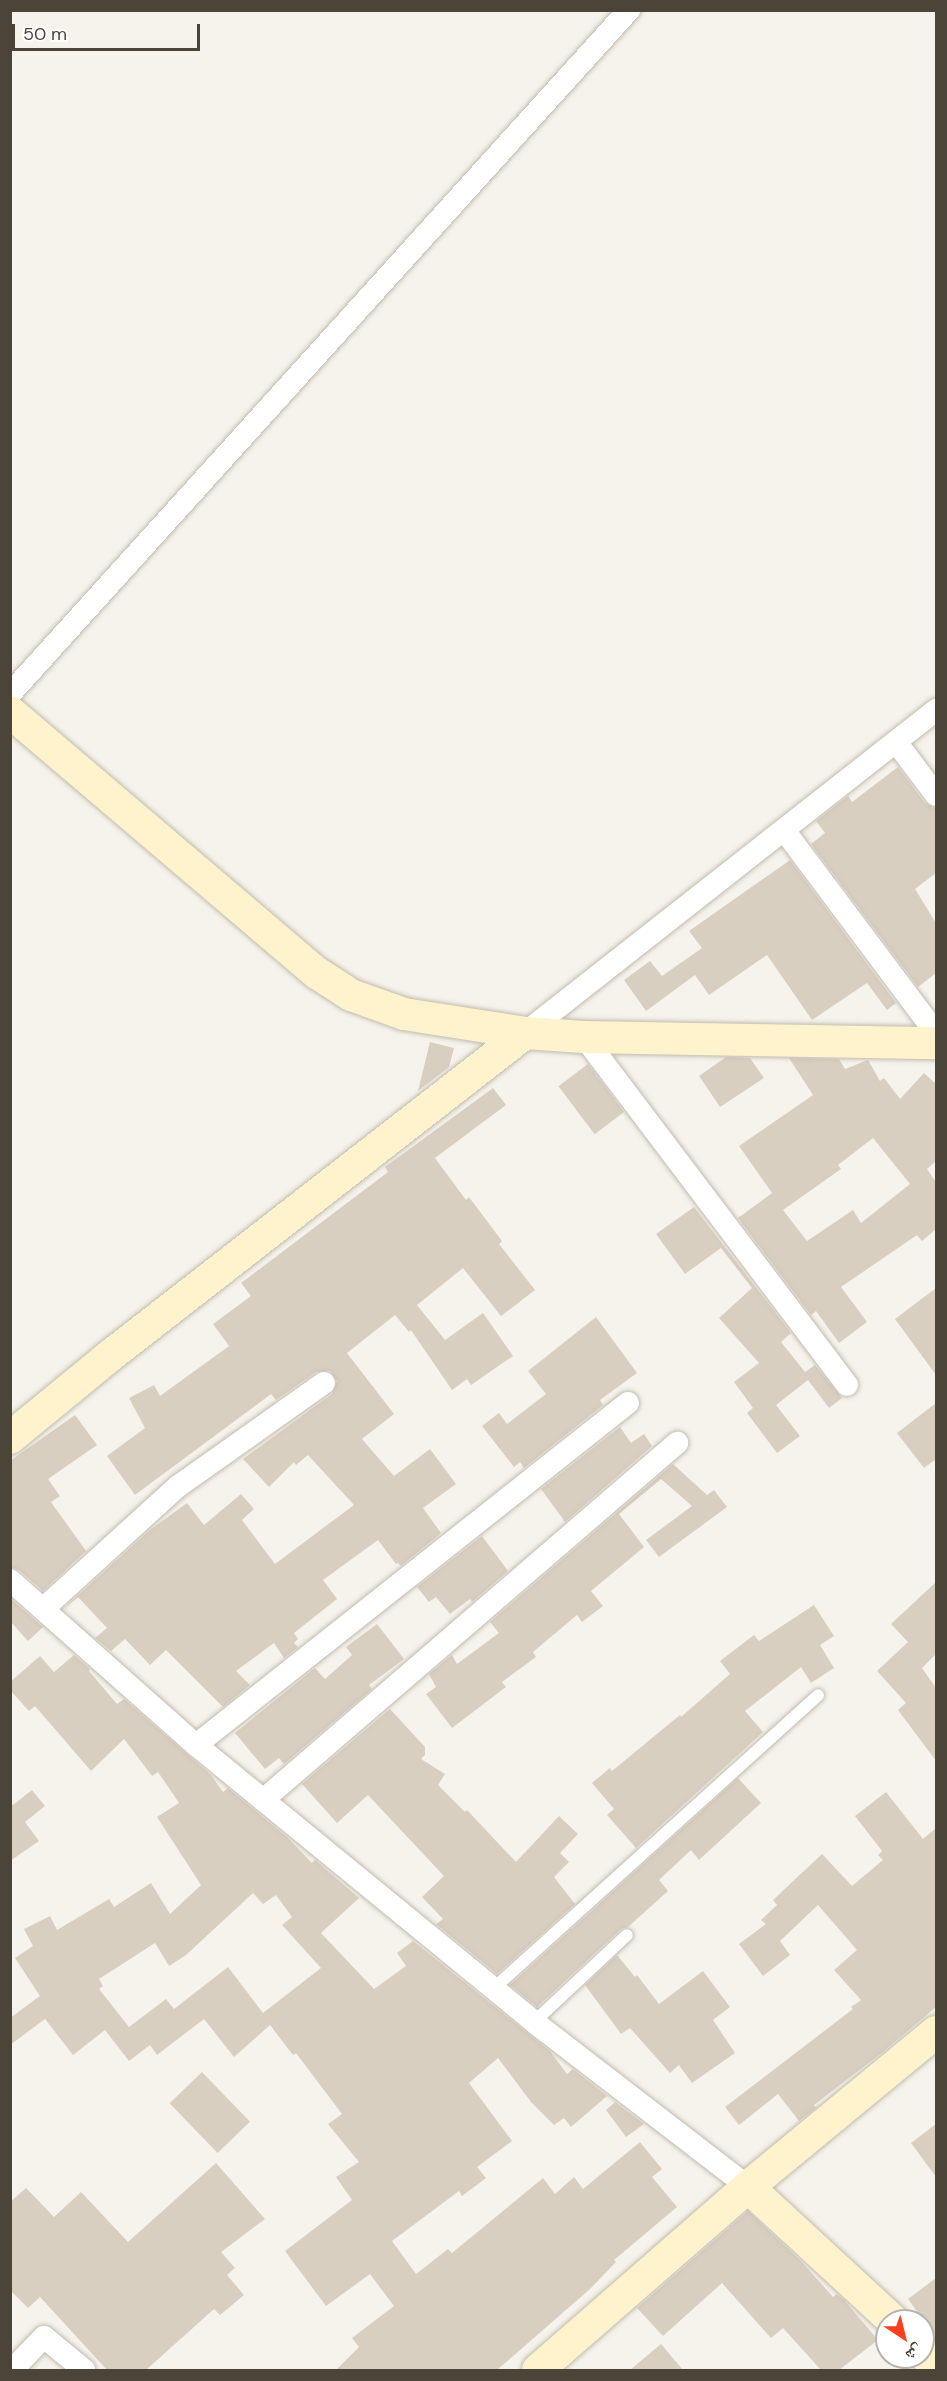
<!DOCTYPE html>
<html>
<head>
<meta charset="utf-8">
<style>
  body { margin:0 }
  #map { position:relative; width:947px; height:2381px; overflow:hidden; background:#f6f3ec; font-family:"DM Sans","Noto Naskh Arabic",sans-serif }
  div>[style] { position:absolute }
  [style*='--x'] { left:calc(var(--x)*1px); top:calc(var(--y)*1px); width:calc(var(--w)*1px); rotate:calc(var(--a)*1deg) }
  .building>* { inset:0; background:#d8cfc1; transform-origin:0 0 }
  .roads { filter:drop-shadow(0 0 2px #c2bbae) drop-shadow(0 0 2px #c2bbae) }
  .lane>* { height:12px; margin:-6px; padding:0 6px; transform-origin:6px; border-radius:6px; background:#fff }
  .street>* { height:22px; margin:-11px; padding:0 11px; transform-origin:11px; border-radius:11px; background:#fff }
  .secondary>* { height:32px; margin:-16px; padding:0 16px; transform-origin:16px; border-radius:16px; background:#fff3cd }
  span { translate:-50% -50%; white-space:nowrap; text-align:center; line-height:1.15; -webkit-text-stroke:4.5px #fff; paint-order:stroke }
  .frame { position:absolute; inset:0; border:12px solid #4b4439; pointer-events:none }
  .north { position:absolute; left:875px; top:2309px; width:60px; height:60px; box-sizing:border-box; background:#fff; border:2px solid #b7b4b0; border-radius:50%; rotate:145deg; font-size:16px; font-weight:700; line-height:24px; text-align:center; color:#4b4439 }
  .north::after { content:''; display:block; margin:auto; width:21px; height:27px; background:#fc3f1d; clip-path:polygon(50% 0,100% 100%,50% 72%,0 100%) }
  .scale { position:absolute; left:12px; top:24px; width:188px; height:27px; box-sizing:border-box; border:3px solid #4b4439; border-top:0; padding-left:8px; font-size:18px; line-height:21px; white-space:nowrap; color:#4b4439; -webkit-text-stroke:4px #fff; paint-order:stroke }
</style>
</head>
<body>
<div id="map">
  <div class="building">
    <i style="clip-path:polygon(898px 767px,925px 803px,936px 808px,936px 873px,915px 889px,936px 923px,936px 973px,918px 987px,811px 844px,825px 833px,816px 821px,848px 796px,852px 802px)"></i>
    <i style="clip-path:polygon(790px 860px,896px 1003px,887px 1010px,867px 983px,812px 1020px,767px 955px,709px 995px,695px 975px,646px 1011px,624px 980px,650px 961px,662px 976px,702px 948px,689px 931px)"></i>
    <i style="clip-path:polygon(430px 1042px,454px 1048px,449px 1067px,418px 1091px)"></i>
    <i style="clip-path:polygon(726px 1057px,750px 1058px,764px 1078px,720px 1107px,699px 1076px)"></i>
    <i style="clip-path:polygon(evenodd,789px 1058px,839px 1059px,845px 1069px,868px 1060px,880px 1081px,884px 1078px,900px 1099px,924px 1073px,936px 1084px,936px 1161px,927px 1169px,936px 1182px,936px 1229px,922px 1241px,917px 1235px,841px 1287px,867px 1322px,839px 1343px,816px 1311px,811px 1315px,738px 1218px,772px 1193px,739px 1146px,813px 1095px,789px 1058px,873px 1138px,910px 1184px,861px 1223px,853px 1210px,807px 1241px,783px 1210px,841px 1169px,838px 1165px,873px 1138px)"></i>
    <i style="left:588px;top:1064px;width:60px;height:37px;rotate:53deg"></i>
    <i style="clip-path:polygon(493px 1088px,506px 1105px,435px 1158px,466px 1200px,469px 1197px,502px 1241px,499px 1244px,535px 1290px,501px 1316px,463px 1268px,417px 1305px,445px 1340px,483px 1313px,513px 1356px,471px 1385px,467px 1379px,452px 1390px,411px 1330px,409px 1332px,395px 1315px,347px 1353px,394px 1414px,362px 1439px,394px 1476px,430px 1449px,456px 1484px,423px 1508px,441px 1533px,401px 1566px,398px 1563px,396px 1564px,378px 1540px,323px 1580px,337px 1599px,294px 1633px,298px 1639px,294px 1643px,298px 1647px,284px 1658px,274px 1643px,236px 1671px,250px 1685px,223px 1707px,166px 1650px,150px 1665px,125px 1639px,111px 1651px,95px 1638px,107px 1628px,78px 1597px,63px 1609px,150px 1530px,187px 1503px,204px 1525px,241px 1494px,254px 1509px,242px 1520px,275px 1564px,354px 1505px,308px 1455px,296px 1465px,294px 1462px,269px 1487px,243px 1459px,332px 1394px,337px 1381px,330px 1371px,316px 1372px,276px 1400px,271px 1394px,135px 1495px,107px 1456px,145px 1428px,129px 1398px,154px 1385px,160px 1396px,229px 1346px,213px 1324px,251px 1296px,241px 1283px,388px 1172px,385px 1167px)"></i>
    <i style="clip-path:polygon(694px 1207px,791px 1333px,781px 1342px,805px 1372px,815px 1365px,842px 1398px,829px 1408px,808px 1380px,776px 1405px,800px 1436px,777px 1453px,747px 1413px,753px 1408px,734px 1382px,759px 1363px,719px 1318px,752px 1288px,721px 1248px,685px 1274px,656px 1234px)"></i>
    <i style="clip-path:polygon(936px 1288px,936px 1375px,895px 1319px)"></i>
    <i style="clip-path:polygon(596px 1317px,637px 1373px,600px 1400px,603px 1405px,524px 1468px,520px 1462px,514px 1467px,482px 1426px,499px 1413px,507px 1424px,546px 1394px,528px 1371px)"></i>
    <i style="clip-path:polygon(936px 1403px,936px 1459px,924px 1468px,897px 1433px)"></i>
    <i style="clip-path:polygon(75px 1415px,97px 1445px,48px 1479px,60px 1496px,51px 1502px,86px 1551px,43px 1591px,19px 1570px,10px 1567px,10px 1461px)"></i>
    <i style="clip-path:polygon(620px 1427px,631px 1443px,644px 1434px,652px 1446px,565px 1522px,541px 1489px)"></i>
    <i style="clip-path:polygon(673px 1464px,707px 1495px,714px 1490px,727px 1507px,659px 1557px,646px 1540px,692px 1506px,661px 1479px,619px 1514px,644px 1547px,591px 1591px,603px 1606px,582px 1622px,577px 1615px,533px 1652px,536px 1657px,502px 1682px,506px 1687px,452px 1728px,426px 1694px,436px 1687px,429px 1674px,452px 1655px,457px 1664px,499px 1633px,490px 1622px)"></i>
    <i style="clip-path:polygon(482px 1536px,508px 1571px,472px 1602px,470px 1599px,450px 1614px,436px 1597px,429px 1602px,417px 1587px)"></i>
    <i style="clip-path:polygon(936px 1582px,936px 1654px,922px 1668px,936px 1688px,936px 1761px,898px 1710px,906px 1703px,877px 1671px,908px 1642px,891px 1624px)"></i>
    <i style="clip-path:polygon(10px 1598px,43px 1627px,28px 1641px,10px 1621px)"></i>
    <i style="clip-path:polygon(814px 1605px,834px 1636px,820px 1645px,834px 1668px,811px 1683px,801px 1667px,745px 1711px,763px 1732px,636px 1848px,607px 1815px,614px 1809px,592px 1783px,610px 1768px,612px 1771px,680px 1715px,681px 1717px,730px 1674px,720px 1661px,754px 1635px,759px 1641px)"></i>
    <i style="clip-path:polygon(377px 1624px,404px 1659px,369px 1685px,372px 1689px,284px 1764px,279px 1758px,265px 1769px,235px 1733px,315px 1668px,325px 1679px,352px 1655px,346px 1647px)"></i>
    <i style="clip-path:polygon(evenodd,74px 1655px,90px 1669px,89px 1671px,117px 1704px,124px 1699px,211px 1775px,223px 1792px,228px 1788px,288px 1838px,312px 1863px,315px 1860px,359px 1898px,321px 1933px,374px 1989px,406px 1966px,397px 1953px,413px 1941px,550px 2051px,567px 2074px,573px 2069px,607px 2096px,571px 2127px,564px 2118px,554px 2125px,531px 2102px,498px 2058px,469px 2083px,512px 2141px,477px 2167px,486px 2178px,462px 2196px,459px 2191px,392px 2241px,416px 2274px,448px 2249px,452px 2253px,543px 2178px,555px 2194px,574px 2177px,583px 2189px,640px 2142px,662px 2169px,652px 2177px,677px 2207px,614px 2260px,616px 2262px,590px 2289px,497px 2370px,336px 2370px,359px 2347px,352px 2338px,394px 2306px,370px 2274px,326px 2306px,285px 2251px,352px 2200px,336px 2177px,359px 2162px,328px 2124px,342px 2114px,296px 2053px,293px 2055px,270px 2025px,234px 2057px,204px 2019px,157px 2055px,150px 2045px,129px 2061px,105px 2030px,73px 2055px,45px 2019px,10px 2045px,10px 2018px,40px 1996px,15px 1958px,33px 1946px,24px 1929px,50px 1916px,57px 1930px,109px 1899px,114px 1907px,151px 1883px,170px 1914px,201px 1885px,157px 1817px,179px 1803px,158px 1772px,152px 1776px,124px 1739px,91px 1771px,35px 1706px,29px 1711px,10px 1690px,10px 1682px,40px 1656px,54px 1672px,74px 1655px,253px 1893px,263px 1904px,276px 1895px,292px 1917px,282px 1925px,321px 1968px,263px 2013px,228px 1967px,174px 2009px,166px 1999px,129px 2027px,99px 1989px,103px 1986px,99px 1979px,155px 1943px,169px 1966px,186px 1955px,253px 1893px)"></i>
    <i style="clip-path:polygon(390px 1709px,425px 1747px,425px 1755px,421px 1759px,445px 1774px,438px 1785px,465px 1812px,467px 1810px,516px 1862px,559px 1816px,578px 1834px,560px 1853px,569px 1862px,554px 1877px,575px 1904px,497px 1974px,436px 1924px,443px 1919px,422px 1897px,444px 1876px,368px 1795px,337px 1823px,302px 1784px)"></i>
    <i style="clip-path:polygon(738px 1778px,761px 1803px,699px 1860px,691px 1850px,659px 1880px,668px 1891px,628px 1927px,621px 1929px,537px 2007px,510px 1985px)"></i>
    <i style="clip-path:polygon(32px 1790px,45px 1806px,25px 1822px,39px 1841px,10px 1861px,10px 1802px,13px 1805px)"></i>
    <i style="clip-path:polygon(886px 1792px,923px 1839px,936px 1828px,936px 2007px,884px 2051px,814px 2105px,816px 2108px,799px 2121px,778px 2094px,739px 2125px,725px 2107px,853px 2009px,851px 2007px,861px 2000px,834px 1970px,857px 1950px,818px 1905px,780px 1941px,790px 1955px,763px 1976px,739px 1944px,766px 1924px,761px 1920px,777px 1905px,773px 1900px,822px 1854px,852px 1886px,883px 1860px,878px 1855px,882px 1851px,855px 1816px)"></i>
    <i style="clip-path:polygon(617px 1955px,635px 1977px,637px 1975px,659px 2004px,703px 1971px,730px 2007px,713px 2020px,735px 2053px,692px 2083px,679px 2065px,670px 2073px,630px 2028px,621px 2034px,585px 1985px)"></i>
    <i style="left:202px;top:2072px;width:69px;height:45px;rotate:46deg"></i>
    <i style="clip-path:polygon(615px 2102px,644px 2124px,626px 2137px,606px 2110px)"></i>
    <i style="clip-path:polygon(936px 2124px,936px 2177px,911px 2143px)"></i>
    <i style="clip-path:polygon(216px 2163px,265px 2219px,221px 2252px,235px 2268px,227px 2275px,244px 2295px,220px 2315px,214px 2309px,146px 2370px,107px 2370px,40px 2297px,28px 2308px,10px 2290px,10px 2202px,26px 2188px,54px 2217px,81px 2192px,128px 2242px)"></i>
    <i style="clip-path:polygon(748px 2211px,800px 2260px,833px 2297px,837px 2294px,844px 2300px,878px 2340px,839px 2370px,821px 2370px,783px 2328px,771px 2338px,722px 2283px,663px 2336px,637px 2308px)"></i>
    <i style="clip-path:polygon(936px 2278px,936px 2338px,908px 2299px)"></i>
    <i style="clip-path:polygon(661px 2344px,683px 2370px,630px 2370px)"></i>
  </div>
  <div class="roads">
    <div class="lane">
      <i style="--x:493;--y:1989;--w:438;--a:-42.1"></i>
      <i style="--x:534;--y:2022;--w:127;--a:-43.1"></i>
    </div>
    <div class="street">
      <i style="--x:10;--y:694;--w:923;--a:-47.86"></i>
      <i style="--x:896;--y:742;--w:66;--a:53"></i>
      <i style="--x:784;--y:830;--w:254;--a:53.2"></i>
      <i style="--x:525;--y:1033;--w:523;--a:-38.16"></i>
      <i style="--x:584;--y:1037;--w:436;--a:52.9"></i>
      <i style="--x:10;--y:1580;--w:249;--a:41.6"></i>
      <i style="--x:196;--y:1745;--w:437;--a:39.3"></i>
      <i style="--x:534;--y:2022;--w:270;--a:37.6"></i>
      <i style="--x:43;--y:1609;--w:181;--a:-42.3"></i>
      <i style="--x:177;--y:1487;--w:180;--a:-35.3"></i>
      <i style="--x:196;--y:1745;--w:551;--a:-38.37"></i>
      <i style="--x:263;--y:1800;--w:547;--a:-40.77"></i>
      <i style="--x:12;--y:2370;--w:46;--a:-45.9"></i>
      <i style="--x:44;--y:2337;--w:52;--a:39.5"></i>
    </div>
    <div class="secondary">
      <i style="--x:10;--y:712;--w:403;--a:40.4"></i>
      <i style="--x:317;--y:973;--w:40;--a:32.9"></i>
      <i style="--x:351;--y:995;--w:56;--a:19.7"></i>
      <i style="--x:404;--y:1014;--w:122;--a:8.9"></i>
      <i style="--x:525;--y:1033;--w:59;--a:3.9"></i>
      <i style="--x:584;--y:1037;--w:352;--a:1"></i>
      <i style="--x:10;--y:1438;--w:131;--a:-39.4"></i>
      <i style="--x:111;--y:1355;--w:524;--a:-37.87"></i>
      <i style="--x:748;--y:2187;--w:197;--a:42.7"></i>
      <i style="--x:923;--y:2353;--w:19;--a:47"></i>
      <i style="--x:538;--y:2370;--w:279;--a:-41.1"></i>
      <i style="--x:748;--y:2187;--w:244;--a:-39.5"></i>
    </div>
  </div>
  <div class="frame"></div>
  <div class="north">ش</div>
  <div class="scale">50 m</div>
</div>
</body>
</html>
